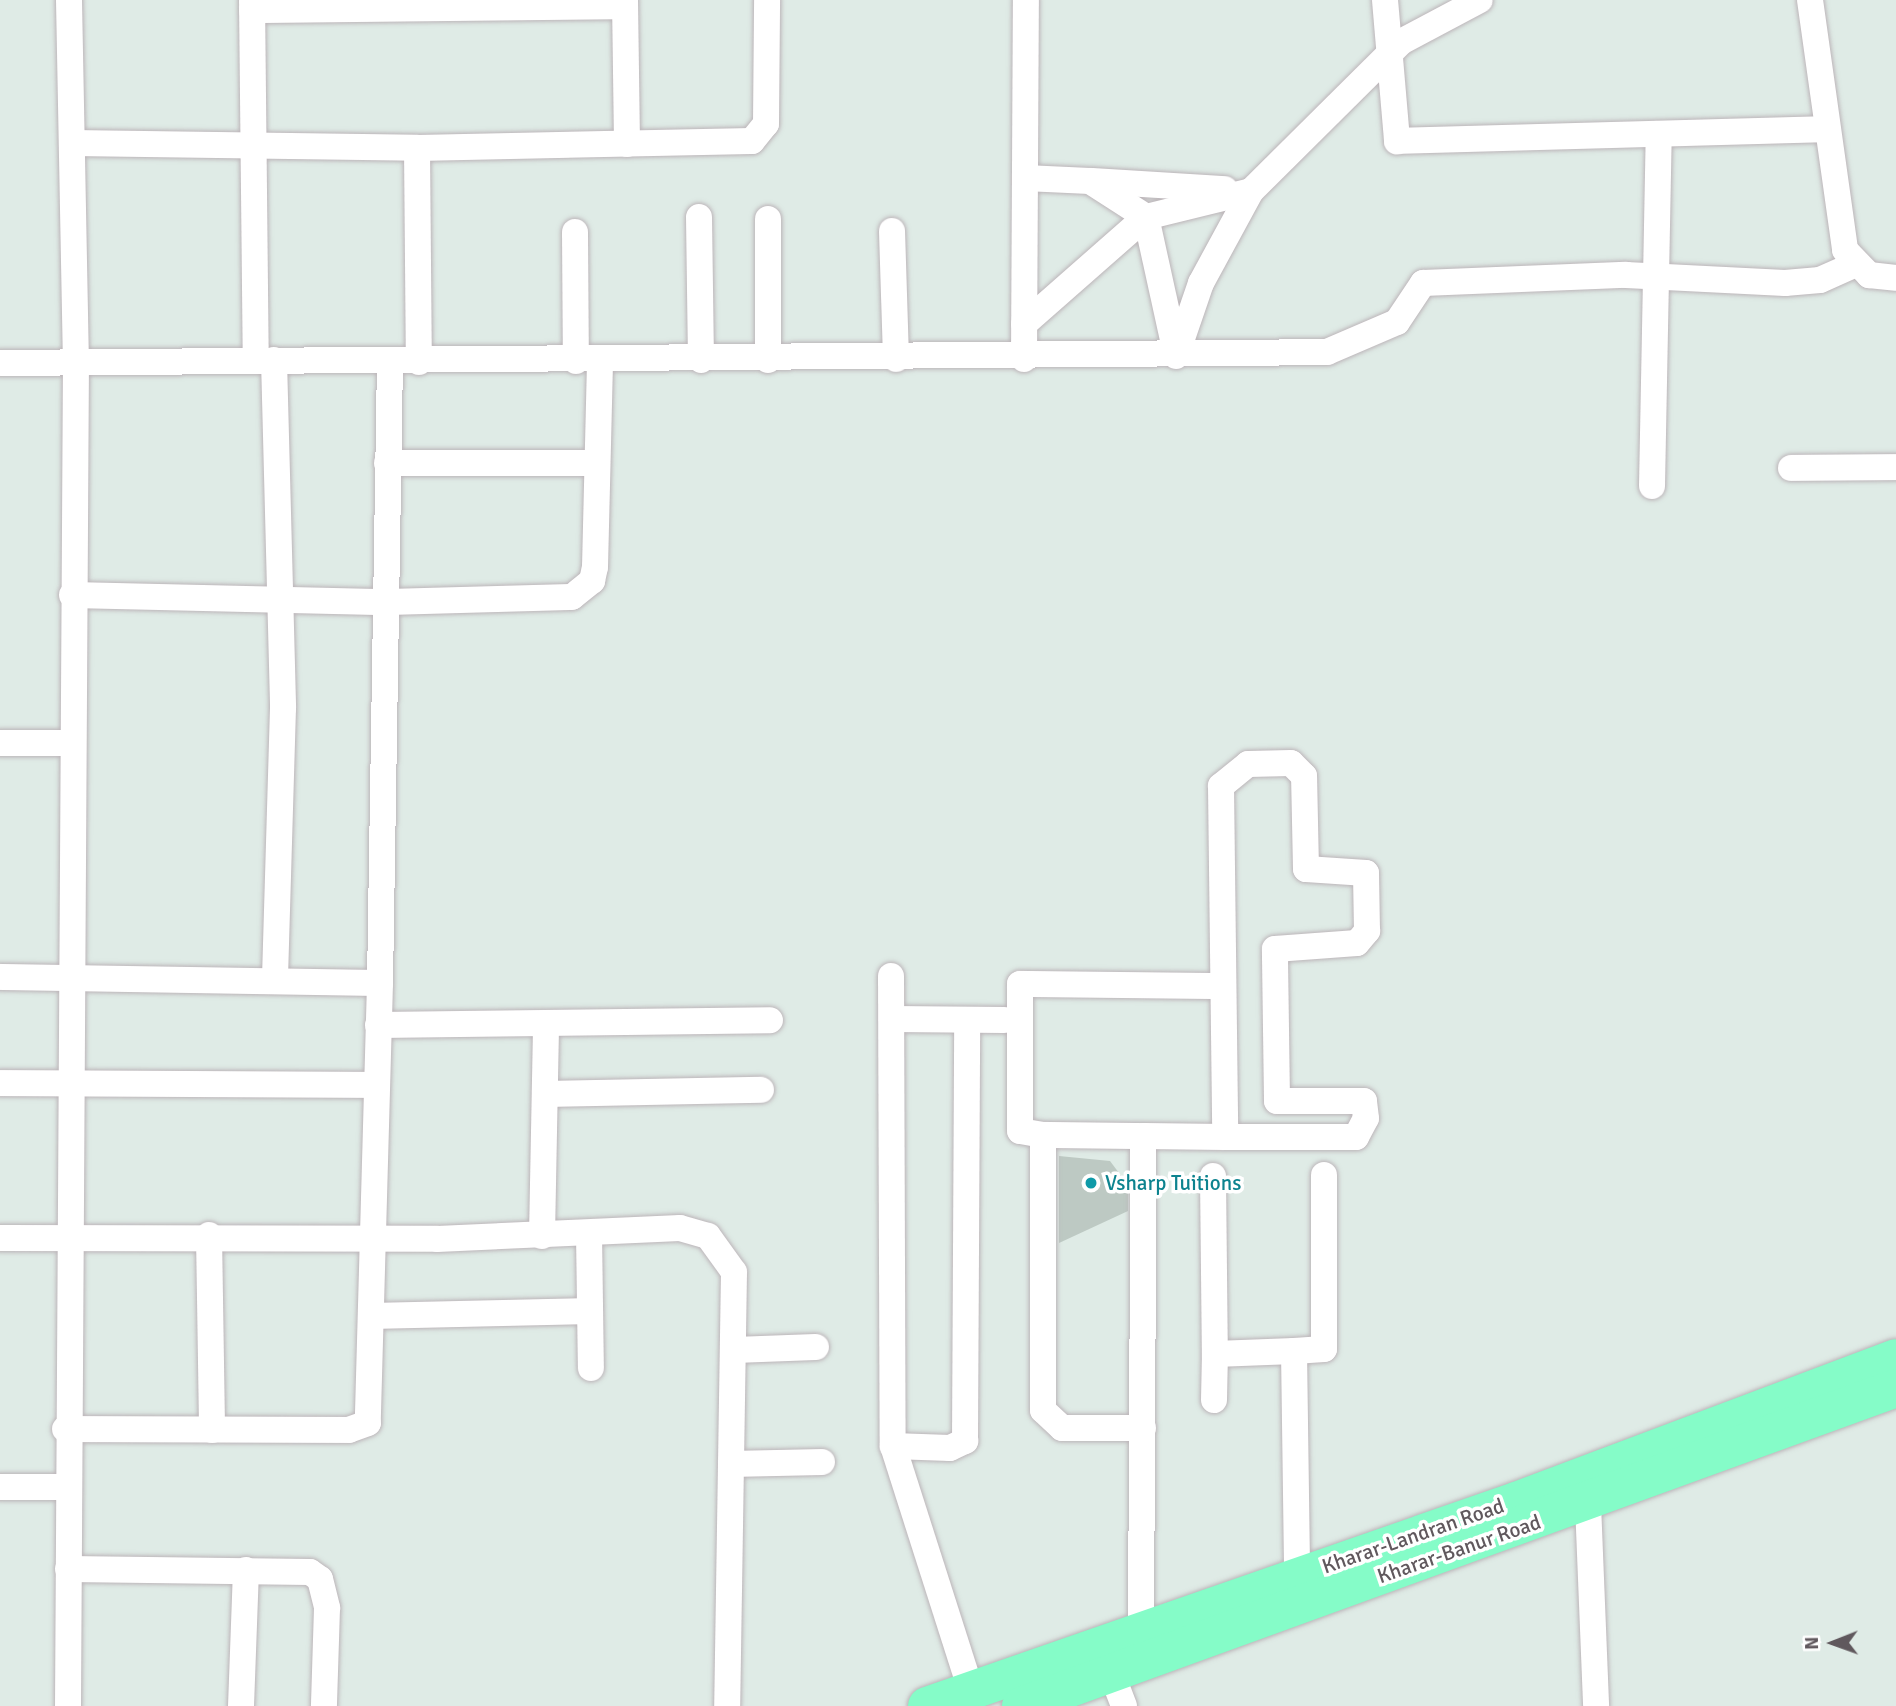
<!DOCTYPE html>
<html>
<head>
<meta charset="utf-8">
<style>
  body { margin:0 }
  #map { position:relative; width:1896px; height:1706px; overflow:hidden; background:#dfebe6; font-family:Signika,sans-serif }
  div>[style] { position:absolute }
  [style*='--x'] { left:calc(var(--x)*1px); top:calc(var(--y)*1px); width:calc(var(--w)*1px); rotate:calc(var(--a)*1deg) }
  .building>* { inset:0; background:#bdc9c3 }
  .roads { filter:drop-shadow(0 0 2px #bcb5b9) drop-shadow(0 0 2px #bcb5b9) }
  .minor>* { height:26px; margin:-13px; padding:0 13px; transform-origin:13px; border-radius:13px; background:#fff }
  .highway>* { height:38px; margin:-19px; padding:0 19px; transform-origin:19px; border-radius:19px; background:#85fcc8 }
  .dots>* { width:19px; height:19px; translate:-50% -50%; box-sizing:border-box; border:4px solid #fff; border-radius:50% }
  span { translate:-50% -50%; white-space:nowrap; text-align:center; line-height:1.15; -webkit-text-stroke:7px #fff; paint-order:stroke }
  .culture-label { font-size:21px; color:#0d838f }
  .left { translate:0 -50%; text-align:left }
  .street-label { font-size:21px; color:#60585d }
  .north { position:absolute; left:1798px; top:1608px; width:70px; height:70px; -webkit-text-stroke:5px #fff; paint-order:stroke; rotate:269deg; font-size:19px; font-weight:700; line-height:28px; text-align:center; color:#60585d }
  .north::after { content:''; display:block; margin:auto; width:24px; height:32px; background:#60585d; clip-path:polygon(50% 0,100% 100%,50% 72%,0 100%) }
</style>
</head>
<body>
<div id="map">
  <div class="building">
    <i style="clip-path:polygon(1059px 1156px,1110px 1161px,1128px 1185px,1128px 1211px,1059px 1243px)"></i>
  </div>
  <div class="roads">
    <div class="minor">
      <i style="--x:252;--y:0;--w:361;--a:89.4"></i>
      <i style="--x:625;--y:0;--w:144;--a:89.2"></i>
      <i style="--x:1385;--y:0;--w:142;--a:85.1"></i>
      <i style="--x:1397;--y:141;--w:430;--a:-1.6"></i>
      <i style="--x:1810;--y:0;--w:252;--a:82"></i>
      <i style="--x:1845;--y:250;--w:35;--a:46"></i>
      <i style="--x:1869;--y:275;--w:27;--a:6"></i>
      <i style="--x:252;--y:10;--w:373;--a:-0.6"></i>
      <i style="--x:72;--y:143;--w:345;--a:0.8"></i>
      <i style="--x:417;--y:148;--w:335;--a:-1.2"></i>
      <i style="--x:752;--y:141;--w:22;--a:-51"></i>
      <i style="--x:766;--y:124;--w:124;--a:-89.5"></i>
      <i style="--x:417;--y:148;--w:214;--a:89.5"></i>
      <i style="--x:1025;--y:178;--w:65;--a:2.6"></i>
      <i style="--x:1090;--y:181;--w:67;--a:32.7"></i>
      <i style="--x:1146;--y:217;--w:140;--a:77.6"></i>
      <i style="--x:1093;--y:181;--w:132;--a:3.5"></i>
      <i style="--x:699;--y:217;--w:143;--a:89.2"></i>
      <i style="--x:768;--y:219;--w:141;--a:90"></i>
      <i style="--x:892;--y:231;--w:128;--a:88.2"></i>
      <i style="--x:575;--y:232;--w:129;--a:89.6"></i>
      <i style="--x:1024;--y:324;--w:162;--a:-41.3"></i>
      <i style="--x:1146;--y:217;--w:108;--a:-13.9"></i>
      <i style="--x:1176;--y:356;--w:77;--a:-71.1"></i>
      <i style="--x:1201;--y:283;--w:105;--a:-61.5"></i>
      <i style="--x:1251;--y:191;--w:211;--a:-44.8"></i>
      <i style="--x:1401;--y:42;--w:89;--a:-28"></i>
      <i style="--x:1024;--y:359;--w:359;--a:-89.7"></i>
      <i style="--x:274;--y:360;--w:348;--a:88.5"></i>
      <i style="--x:283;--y:708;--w:272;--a:91.7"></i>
      <i style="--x:0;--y:363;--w:1327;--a:-0.47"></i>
      <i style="--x:1327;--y:352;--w:76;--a:-23.2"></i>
      <i style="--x:1397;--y:322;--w:47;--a:-56.3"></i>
      <i style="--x:1423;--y:283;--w:203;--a:-2.3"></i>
      <i style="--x:1626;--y:275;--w:159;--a:2.9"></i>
      <i style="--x:1785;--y:283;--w:35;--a:-5"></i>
      <i style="--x:1820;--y:280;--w:36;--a:-24"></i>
      <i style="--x:387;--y:463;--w:210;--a:0"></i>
      <i style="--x:1791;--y:468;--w:105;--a:-0.5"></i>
      <i style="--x:1652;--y:486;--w:352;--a:-88.9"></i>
      <i style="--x:72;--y:595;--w:316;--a:1.3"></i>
      <i style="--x:388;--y:602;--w:184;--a:-1.6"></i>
      <i style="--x:572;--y:597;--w:26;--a:-39"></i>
      <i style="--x:592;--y:581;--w:14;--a:-78"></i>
      <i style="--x:595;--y:567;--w:206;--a:-88.6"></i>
      <i style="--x:0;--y:743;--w:72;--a:0"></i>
      <i style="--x:891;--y:976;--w:470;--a:89.8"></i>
      <i style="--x:893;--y:1446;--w:256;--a:72.3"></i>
      <i style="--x:0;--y:977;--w:380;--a:0.9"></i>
      <i style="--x:380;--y:983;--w:440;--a:91.6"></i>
      <i style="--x:368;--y:1423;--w:20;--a:160"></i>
      <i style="--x:349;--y:1430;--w:284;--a:-179.8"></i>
      <i style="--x:380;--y:983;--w:621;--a:-89.08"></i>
      <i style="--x:893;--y:1019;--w:111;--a:0.5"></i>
      <i style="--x:378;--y:1025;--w:392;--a:-0.7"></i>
      <i style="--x:0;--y:1083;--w:377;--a:0.3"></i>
      <i style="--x:545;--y:1094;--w:216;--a:-1.1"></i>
      <i style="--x:1043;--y:1135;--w:23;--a:-170"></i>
      <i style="--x:1020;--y:1131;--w:147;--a:-90"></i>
      <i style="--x:1020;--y:984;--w:202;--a:0.6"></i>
      <i style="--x:1213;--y:1176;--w:178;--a:89.4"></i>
      <i style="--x:1215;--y:1354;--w:79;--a:-2.2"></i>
      <i style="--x:1294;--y:1351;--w:225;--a:89.2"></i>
      <i style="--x:589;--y:1233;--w:135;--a:89.2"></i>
      <i style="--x:209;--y:1235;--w:195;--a:89.1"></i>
      <i style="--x:542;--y:1236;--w:213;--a:-88.9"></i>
      <i style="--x:0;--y:1238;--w:437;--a:0.1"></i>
      <i style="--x:437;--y:1239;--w:243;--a:-2.6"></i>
      <i style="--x:680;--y:1228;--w:29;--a:16"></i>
      <i style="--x:708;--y:1236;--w:44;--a:54.2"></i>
      <i style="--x:734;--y:1272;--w:434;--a:90.9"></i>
      <i style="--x:372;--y:1316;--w:218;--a:-1.3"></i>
      <i style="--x:734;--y:1350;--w:82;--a:-2.1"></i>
      <i style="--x:1294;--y:1351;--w:30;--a:-4"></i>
      <i style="--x:1324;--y:1349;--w:174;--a:-90"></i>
      <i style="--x:1214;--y:1400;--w:46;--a:-88.8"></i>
      <i style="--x:1143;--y:1428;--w:81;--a:180"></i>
      <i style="--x:1062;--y:1428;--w:26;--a:-137"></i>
      <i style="--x:1043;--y:1410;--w:275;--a:-90"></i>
      <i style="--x:1043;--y:1135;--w:101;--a:0.6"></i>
      <i style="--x:893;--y:1446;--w:57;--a:2"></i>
      <i style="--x:950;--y:1448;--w:17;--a:-25"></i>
      <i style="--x:965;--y:1441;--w:421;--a:-89.7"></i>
      <i style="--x:731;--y:1464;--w:91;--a:-1.3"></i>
      <i style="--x:0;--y:1487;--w:68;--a:0"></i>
      <i style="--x:1588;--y:1504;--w:202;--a:87.7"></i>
      <i style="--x:68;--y:1569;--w:242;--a:0.7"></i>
      <i style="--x:310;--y:1572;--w:12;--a:35"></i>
      <i style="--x:320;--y:1579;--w:30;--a:76"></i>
      <i style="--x:327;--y:1608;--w:98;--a:91.8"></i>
      <i style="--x:1141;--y:1630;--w:494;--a:-89.7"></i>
      <i style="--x:1144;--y:1136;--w:81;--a:0.7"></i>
      <i style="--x:1225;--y:1137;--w:131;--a:0"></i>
      <i style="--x:1356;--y:1137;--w:21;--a:-62"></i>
      <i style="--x:1366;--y:1118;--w:17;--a:-97"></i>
      <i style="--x:1364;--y:1101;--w:87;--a:180"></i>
      <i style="--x:1277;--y:1101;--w:152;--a:-90.8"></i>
      <i style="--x:1275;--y:949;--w:82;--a:-4.2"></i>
      <i style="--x:1357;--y:943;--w:16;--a:-50"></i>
      <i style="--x:1367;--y:931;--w:58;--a:-91"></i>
      <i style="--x:1366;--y:873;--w:60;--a:-176.2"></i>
      <i style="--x:1306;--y:869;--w:93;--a:-91.2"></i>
      <i style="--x:1304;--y:776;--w:18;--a:-135"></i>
      <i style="--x:1291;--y:763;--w:43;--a:178.7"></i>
      <i style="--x:1248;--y:764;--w:35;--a:141"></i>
      <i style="--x:1221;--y:786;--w:351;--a:89.3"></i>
      <i style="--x:1111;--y:1672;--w:36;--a:69"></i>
      <i style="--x:68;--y:1706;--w:1341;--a:-89.66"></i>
      <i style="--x:76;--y:365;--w:365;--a:-91.1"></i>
      <i style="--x:241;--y:1706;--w:136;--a:-87.9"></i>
    </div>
    <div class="highway">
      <i style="--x:927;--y:1706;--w:624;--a:-19.19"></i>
      <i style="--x:1516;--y:1501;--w:406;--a:-20.6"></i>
      <i style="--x:1021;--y:1706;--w:931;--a:-19.97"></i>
    </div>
  </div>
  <div class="dots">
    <i style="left:1091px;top:1183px;background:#0f9aa8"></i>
  </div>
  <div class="culture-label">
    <span class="left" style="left:1105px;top:1183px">Vsharp Tuitions</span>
  </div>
  <div class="street-label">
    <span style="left:1413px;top:1536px;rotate:-19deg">Kharar-Landran Road</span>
    <span style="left:1459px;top:1549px;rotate:-19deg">Kharar-Banur Road</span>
  </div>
  <div class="north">N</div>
</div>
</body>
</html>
